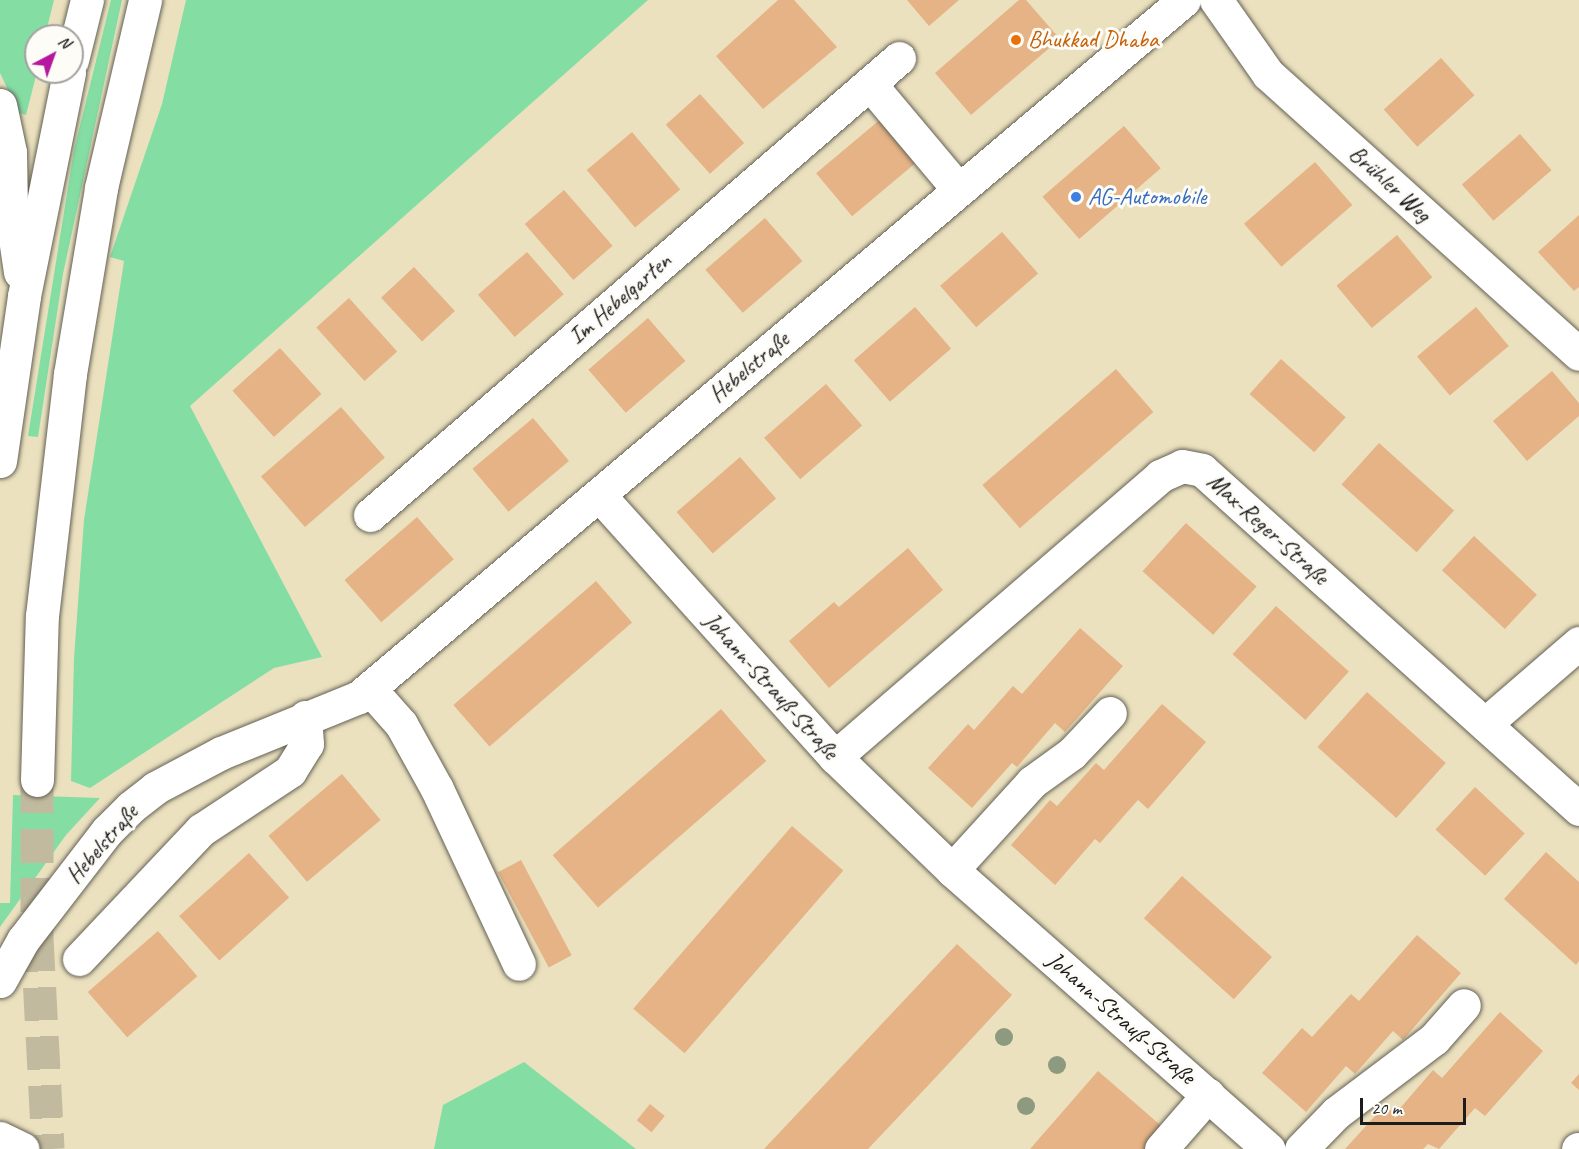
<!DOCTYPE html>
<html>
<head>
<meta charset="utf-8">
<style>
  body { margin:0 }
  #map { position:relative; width:1579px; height:1149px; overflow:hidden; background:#ebe1bf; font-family:Caveat,sans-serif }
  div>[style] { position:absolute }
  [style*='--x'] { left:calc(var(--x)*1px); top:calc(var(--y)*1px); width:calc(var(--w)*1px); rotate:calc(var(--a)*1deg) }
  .green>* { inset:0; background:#84dea4 }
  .building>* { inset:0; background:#e5b386; transform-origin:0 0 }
  .highway-tunnel>* { height:33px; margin-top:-16.5px; transform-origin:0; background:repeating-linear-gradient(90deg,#c2ba9e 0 33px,transparent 0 49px) }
  .roads { filter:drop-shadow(0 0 2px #646155) drop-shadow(0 0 2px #646155) }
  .minor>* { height:33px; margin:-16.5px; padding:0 16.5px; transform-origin:16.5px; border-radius:16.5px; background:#fff }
  .highway>* { height:33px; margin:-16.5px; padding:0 16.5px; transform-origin:16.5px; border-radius:16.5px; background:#fff }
  .trees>* { width:18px; height:18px; margin:-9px; border-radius:50%; background:#8d9a80 }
  .dots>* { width:16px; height:16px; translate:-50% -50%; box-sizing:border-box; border:3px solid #fdfcf7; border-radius:50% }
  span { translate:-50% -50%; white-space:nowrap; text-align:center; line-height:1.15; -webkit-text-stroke:6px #fdfcf7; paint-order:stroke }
  .food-label { font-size:24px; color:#c56008 }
  .left { translate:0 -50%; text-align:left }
  .street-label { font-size:24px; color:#1c1c1c }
  .shop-label { font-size:24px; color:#366cbe }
  .north { position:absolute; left:24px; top:24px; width:60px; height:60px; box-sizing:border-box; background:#fdfcf7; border:2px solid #a3a29f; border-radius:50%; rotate:41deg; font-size:16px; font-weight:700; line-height:24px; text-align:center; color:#1c1c1c }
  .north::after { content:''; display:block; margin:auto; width:21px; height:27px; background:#b5179e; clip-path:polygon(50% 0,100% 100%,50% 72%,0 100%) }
  .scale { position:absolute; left:1360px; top:1098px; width:106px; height:27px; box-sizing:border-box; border:3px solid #1c1c1c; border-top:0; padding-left:8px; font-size:18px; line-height:21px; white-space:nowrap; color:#1c1c1c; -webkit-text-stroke:4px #fdfcf7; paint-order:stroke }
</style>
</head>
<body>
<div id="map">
  <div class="green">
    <i style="clip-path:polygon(0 0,54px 0,45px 36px,36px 36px,37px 72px,26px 115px,19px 113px,0 73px)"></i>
    <i style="clip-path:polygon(111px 0,122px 0,63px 274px,38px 437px,28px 436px,74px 150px)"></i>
    <i style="clip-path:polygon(186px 0,648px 0,190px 406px,322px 657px,274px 668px,90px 788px,71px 781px,74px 658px,84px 520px,124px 261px,110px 257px,162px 104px)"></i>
    <i style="clip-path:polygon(13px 795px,100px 798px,66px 835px,0 927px,0 903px,10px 903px)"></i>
    <i style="clip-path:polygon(524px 1062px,636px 1149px,434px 1149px,443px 1105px)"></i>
  </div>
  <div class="building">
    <i style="clip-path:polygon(778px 0,794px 0,837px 47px,763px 109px,716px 56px)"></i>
    <i style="clip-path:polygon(907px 0,959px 0,929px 26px)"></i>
    <i style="clip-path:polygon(1019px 0,1026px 0,1060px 39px,971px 115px,935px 73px)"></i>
    <i style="left:1441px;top:58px;width:50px;height:77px;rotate:48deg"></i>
    <i style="left:700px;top:94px;width:66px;height:46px;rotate:48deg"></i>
    <i style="left:882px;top:118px;width:56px;height:86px;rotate:50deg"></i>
    <i style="left:1124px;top:126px;width:56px;height:108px;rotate:49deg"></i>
    <i style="left:632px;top:132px;width:75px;height:59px;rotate:50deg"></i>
    <i style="left:1520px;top:134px;width:48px;height:77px;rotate:49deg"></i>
    <i style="left:1315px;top:162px;width:57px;height:94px;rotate:49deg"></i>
    <i style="left:564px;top:190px;width:74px;height:52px;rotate:49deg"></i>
    <i style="clip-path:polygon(1579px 215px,1579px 287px,1574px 291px,1538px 252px)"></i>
    <i style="left:765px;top:218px;width:57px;height:79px;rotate:49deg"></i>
    <i style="left:1002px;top:232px;width:55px;height:82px;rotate:49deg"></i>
    <i style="left:1397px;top:235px;width:55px;height:79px;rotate:50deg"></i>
    <i style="left:527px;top:252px;width:56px;height:65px;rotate:49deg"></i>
    <i style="left:414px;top:267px;width:60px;height:45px;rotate:47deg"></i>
    <i style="left:349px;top:298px;width:72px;height:44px;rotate:48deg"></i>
    <i style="left:915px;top:307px;width:55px;height:81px;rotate:49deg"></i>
    <i style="left:1476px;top:307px;width:51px;height:77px;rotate:50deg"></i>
    <i style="left:648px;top:318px;width:57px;height:79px;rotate:49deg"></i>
    <i style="left:280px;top:348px;width:62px;height:64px;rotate:48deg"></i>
    <i style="left:1281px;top:359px;width:87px;height:47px;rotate:42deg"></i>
    <i style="left:1116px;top:369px;width:57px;height:177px;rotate:49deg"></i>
    <i style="clip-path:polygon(1552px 371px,1579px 403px,1579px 416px,1527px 461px,1493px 421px)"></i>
    <i style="left:826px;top:384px;width:55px;height:82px;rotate:49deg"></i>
    <i style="left:341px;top:407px;width:67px;height:106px;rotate:49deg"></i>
    <i style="left:533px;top:418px;width:56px;height:79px;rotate:50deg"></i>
    <i style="left:1379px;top:443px;width:101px;height:56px;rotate:42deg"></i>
    <i style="left:740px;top:457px;width:55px;height:84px;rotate:49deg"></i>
    <i style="left:417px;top:517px;width:56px;height:96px;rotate:49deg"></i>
    <i style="left:1186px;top:523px;width:95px;height:65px;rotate:42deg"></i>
    <i style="left:1474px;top:536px;width:86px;height:47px;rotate:43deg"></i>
    <i style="clip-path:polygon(908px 548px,943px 590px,829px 688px,789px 641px,834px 602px,839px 607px)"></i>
    <i style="left:596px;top:581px;width:55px;height:189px;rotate:49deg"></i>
    <i style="left:1276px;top:606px;width:98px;height:65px;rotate:42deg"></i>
    <i style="clip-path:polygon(1080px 628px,1123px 666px,1065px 732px,1055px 723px,1017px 767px,1012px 763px,972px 808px,928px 768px,968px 724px,974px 730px,1013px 686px,1022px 694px)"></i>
    <i style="left:1367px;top:692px;width:106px;height:74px;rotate:42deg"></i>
    <i style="clip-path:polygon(1162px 704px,1206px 742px,1148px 809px,1138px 800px,1100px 843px,1095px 839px,1055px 885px,1011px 845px,1050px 800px,1057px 806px,1096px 763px,1104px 770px)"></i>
    <i style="left:721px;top:709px;width:69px;height:223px;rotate:49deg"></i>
    <i style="left:342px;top:774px;width:60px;height:96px;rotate:50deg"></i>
    <i style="left:1475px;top:787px;width:68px;height:58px;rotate:43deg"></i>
    <i style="left:792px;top:826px;width:68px;height:242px;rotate:41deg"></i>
    <i style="clip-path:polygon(1546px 852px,1579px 882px,1579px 961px,1576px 965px,1504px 899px)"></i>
    <i style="left:249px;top:853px;width:60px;height:94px;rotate:48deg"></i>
    <i style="left:521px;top:860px;width:108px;height:26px;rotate:62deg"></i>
    <i style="left:1182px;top:876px;width:121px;height:57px;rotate:42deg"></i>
    <i style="left:158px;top:931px;width:60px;height:93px;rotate:49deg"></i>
    <i style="clip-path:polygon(1417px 935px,1461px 973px,1403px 1040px,1393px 1031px,1355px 1074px,1346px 1066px,1306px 1112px,1262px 1073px,1302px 1028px,1312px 1037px,1351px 994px,1359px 1001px)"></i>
    <i style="clip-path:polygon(957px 944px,1012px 995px,937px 1076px,868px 1149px,764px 1149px)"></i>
    <i style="clip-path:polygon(1500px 1012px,1543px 1051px,1485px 1116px,1475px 1108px,1439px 1149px,1428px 1144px,1423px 1149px,1345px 1149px,1385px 1105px,1395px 1114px,1433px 1070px,1442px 1078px)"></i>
    <i style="clip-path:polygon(1098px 1071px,1166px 1130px,1149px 1149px,1030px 1149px)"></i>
    <i style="clip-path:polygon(1579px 1074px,1579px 1090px,1571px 1083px)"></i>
    <i style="left:650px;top:1104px;width:19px;height:21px;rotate:39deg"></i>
  </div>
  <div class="highway-tunnel">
    <i style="--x:37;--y:780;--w:158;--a:90"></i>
    <i style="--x:37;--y:938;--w:211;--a:87"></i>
  </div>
  <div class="roads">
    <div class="minor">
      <i style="--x:1216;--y:0;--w:90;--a:54.9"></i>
      <i style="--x:1268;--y:74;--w:418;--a:42"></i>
      <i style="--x:870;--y:84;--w:138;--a:50"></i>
      <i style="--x:599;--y:495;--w:353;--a:48"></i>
      <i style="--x:835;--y:757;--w:163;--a:44"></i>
      <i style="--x:952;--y:870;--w:422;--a:41.4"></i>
      <i style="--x:370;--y:515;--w:699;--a:-40.82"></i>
      <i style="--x:370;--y:689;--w:47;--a:48.5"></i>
      <i style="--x:401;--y:724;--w:74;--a:61"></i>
      <i style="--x:437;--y:789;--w:193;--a:64.9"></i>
      <i style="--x:1485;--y:724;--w:124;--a:-40.8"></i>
      <i style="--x:835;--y:757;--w:430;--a:-40.8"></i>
      <i style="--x:1160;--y:476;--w:24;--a:-24"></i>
      <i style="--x:1182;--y:466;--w:20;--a:11"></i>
      <i style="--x:1202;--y:470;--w:507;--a:41.96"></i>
      <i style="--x:952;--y:870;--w:119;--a:-47.7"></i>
      <i style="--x:1032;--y:782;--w:49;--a:-35.9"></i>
      <i style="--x:1072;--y:753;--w:55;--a:-46.5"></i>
      <i style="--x:79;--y:959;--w:178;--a:-46.6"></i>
      <i style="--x:201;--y:830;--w:107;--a:-33.5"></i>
      <i style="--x:290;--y:771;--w:32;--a:-58"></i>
      <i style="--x:307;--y:744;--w:27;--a:-94"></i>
      <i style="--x:0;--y:981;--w:47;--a:-60.7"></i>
      <i style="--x:23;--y:940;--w:138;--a:-52.4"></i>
      <i style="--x:107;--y:831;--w:34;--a:-45"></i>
      <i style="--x:131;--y:807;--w:31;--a:-38"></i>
      <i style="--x:155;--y:788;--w:75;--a:-27.9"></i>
      <i style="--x:221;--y:753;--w:149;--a:-22.1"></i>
      <i style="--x:359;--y:697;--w:1080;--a:-40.19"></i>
      <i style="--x:0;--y:1138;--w:25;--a:26"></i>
      <i style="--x:1161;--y:1149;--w:72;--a:-49"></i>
      <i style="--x:1301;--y:1149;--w:50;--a:-45.8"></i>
      <i style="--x:1336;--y:1113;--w:123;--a:-37.1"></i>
      <i style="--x:1434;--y:1039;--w:45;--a:-48.6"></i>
      <i style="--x:1578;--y:1149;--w:1;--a:0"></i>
    </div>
    <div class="highway">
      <i style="--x:72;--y:60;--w:62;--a:-76"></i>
      <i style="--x:0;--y:105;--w:48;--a:78"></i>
      <i style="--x:10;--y:152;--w:59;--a:89"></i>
      <i style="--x:11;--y:211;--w:62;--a:81.6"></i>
      <i style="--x:0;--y:461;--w:167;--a:-81.7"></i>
      <i style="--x:24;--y:296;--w:228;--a:-78.6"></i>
      <i style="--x:37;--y:780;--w:164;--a:-88.3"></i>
      <i style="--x:42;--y:616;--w:244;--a:-83.4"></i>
      <i style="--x:70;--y:374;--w:189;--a:-80.5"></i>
      <i style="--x:101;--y:188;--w:193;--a:-76.8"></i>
    </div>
  </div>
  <div class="trees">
    <i style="left:1004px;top:1037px"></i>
    <i style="left:1057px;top:1065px"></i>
    <i style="left:1026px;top:1106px"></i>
  </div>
  <div class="dots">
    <i style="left:1016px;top:40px;background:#e8710a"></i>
    <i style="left:1076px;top:197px;background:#3f7fe0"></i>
  </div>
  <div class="food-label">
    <span class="left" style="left:1028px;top:40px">Bhukkad Dhaba</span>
  </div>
  <div class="street-label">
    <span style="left:1390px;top:184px;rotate:42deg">Brühler Weg</span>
    <span style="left:620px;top:299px;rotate:-41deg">Im Hebelgarten</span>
    <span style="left:749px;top:367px;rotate:-40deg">Hebelstraße</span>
    <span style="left:1268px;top:529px;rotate:42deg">Max-Reger-Straße</span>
    <span style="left:771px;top:686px;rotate:48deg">Johann-Strauß-Straße</span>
    <span style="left:102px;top:844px;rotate:-49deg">Hebelstraße</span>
    <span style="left:1121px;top:1018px;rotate:41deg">Johann-Strauß-Straße</span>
  </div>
  <div class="shop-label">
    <span class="left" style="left:1088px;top:197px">AG-Automobile</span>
  </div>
  <div class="north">N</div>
  <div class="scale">20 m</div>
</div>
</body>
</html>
